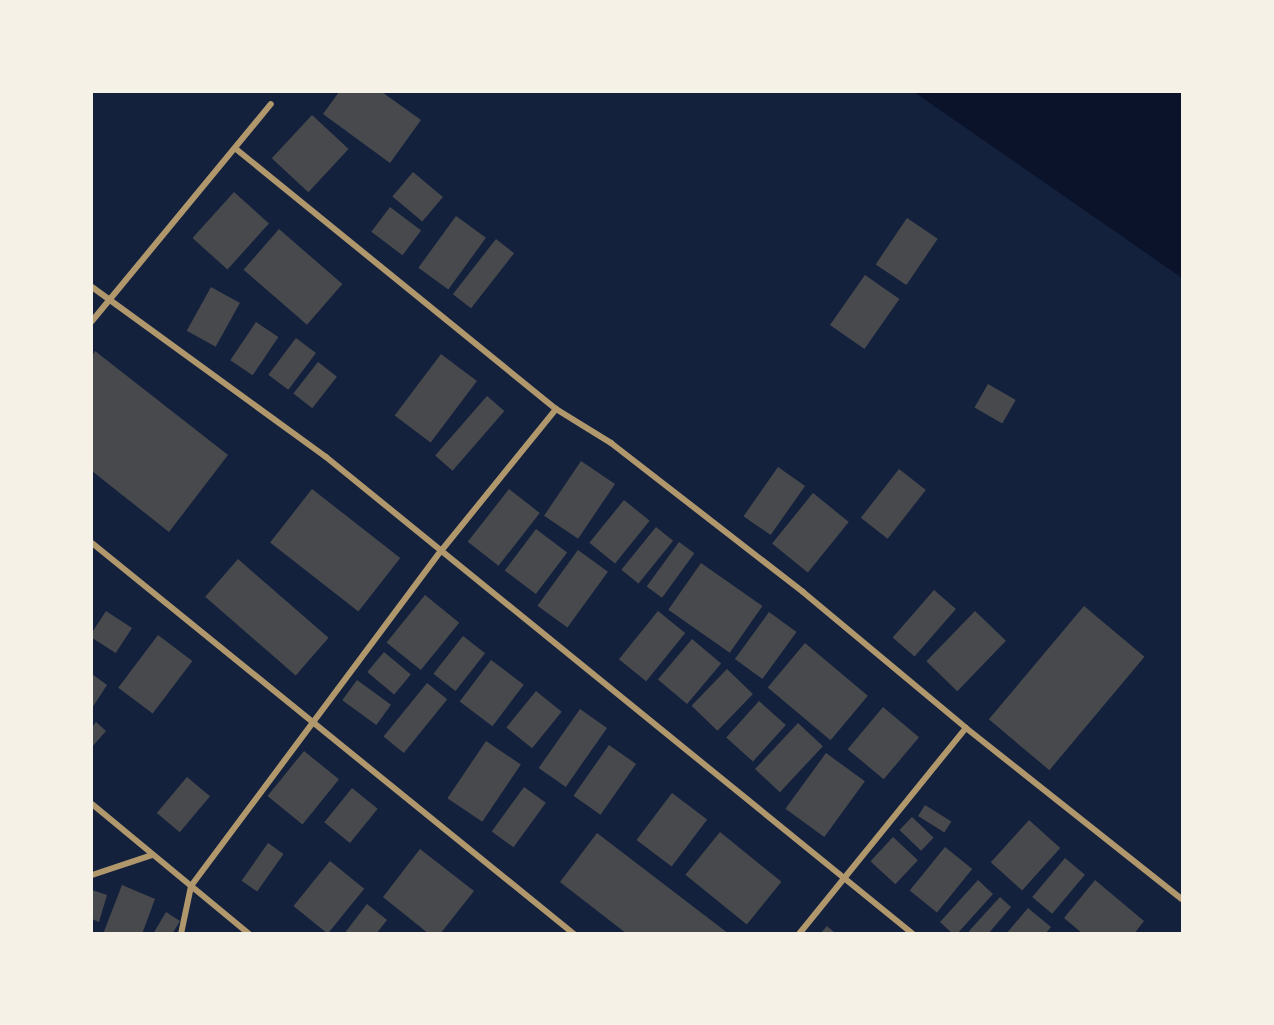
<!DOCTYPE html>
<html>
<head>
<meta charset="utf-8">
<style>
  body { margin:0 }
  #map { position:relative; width:1274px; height:1025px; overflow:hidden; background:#14213d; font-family:"Work Sans",sans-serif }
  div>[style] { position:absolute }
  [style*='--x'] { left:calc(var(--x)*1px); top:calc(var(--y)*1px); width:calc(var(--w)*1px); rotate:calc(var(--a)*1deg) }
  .water>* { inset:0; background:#0b132b }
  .building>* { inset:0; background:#48494c; transform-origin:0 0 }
  .minor>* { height:6px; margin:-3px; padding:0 3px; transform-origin:3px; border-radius:3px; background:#b1986c }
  span { translate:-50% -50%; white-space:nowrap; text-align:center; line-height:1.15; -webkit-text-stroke:6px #f6f1e7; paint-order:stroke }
  .frame { position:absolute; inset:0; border:93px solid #f6f1e7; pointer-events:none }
</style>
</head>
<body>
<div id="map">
  <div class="water">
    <i style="clip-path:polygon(914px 92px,1182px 92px,1182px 278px)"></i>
  </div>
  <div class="building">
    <i style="clip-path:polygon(339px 92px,382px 92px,421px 120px,390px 163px,323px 114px)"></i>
    <i style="left:312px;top:115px;width:50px;height:59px;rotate:43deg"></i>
    <i style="left:413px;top:172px;width:39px;height:32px;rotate:40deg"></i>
    <i style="left:234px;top:192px;width:47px;height:62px;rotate:42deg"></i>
    <i style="left:390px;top:207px;width:39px;height:31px;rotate:37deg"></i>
    <i style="left:456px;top:216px;width:37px;height:64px;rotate:36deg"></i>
    <i style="left:907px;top:218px;width:37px;height:56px;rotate:34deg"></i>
    <i style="left:279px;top:229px;width:84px;height:54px;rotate:41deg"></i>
    <i style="left:496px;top:239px;width:23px;height:70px;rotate:38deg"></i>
    <i style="left:865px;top:275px;width:42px;height:61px;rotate:35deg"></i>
    <i style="left:211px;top:287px;width:33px;height:50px;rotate:29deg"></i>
    <i style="left:256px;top:322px;width:27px;height:46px;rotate:34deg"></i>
    <i style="left:296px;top:338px;width:25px;height:46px;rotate:37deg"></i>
    <i style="clip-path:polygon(95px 351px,228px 455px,169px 532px,92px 471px,92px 356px)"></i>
    <i style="left:441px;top:354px;width:45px;height:77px;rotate:37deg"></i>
    <i style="left:318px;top:362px;width:24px;height:40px;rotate:38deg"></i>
    <i style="left:988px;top:384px;width:32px;height:27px;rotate:30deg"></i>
    <i style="left:487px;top:396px;width:23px;height:79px;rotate:41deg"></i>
    <i style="left:581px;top:461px;width:41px;height:66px;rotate:34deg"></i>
    <i style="left:778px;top:467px;width:33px;height:60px;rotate:35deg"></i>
    <i style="left:899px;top:469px;width:34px;height:62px;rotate:38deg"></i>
    <i style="left:312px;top:489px;width:112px;height:68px;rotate:38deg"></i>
    <i style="left:509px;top:489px;width:39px;height:67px;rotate:38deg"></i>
    <i style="left:813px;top:493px;width:46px;height:65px;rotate:39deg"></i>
    <i style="left:624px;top:500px;width:33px;height:55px;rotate:39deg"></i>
    <i style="left:656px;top:527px;width:22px;height:55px;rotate:39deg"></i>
    <i style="left:536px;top:529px;width:39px;height:52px;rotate:37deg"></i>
    <i style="left:679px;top:542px;width:19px;height:55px;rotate:36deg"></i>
    <i style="left:578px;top:550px;width:37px;height:69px;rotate:36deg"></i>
    <i style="left:238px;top:559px;width:120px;height:50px;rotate:41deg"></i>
    <i style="left:701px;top:563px;width:75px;height:57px;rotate:35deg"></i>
    <i style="left:934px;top:590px;width:29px;height:63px;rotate:41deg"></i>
    <i style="left:425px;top:595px;width:44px;height:61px;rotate:39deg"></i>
    <i style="left:1084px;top:606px;width:79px;height:148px;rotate:40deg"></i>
    <i style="left:106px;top:611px;width:31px;height:30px;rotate:33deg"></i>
    <i style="left:658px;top:611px;width:35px;height:62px;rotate:39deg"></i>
    <i style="left:975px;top:611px;width:43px;height:70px;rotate:44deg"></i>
    <i style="left:769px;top:612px;width:34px;height:58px;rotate:36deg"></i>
    <i style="left:158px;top:635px;width:43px;height:66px;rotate:37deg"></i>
    <i style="left:463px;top:636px;width:28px;height:48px;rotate:38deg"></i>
    <i style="left:692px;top:639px;width:38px;height:53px;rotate:40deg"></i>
    <i style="left:805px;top:643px;width:82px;height:58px;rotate:40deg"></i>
    <i style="left:384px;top:652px;width:35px;height:26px;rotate:40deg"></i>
    <i style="left:491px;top:660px;width:41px;height:52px;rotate:37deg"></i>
    <i style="left:727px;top:669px;width:36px;height:51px;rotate:44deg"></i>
    <i style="clip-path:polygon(92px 674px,107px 685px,92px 708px)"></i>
    <i style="left:357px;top:680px;width:42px;height:25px;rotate:36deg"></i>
    <i style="left:427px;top:683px;width:26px;height:69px;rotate:39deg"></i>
    <i style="left:536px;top:691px;width:33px;height:47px;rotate:39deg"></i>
    <i style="left:759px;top:701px;width:36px;height:49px;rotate:42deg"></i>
    <i style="left:883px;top:707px;width:47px;height:55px;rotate:40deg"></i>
    <i style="left:580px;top:709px;width:33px;height:72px;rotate:35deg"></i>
    <i style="clip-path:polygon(96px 722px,106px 731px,92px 747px,92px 727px)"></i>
    <i style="left:798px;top:723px;width:34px;height:63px;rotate:43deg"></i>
    <i style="left:486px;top:741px;width:42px;height:69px;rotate:34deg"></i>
    <i style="left:609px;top:745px;width:33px;height:62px;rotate:35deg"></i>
    <i style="left:304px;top:751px;width:45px;height:58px;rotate:39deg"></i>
    <i style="left:826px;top:753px;width:48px;height:69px;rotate:36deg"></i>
    <i style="left:187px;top:777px;width:30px;height:47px;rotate:40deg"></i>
    <i style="left:524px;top:787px;width:27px;height:55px;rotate:36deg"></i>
    <i style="left:352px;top:788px;width:33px;height:44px;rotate:39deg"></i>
    <i style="left:672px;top:793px;width:44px;height:59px;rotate:37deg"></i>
    <i style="left:925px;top:805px;width:31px;height:13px;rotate:32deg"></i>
    <i style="left:912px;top:817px;width:30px;height:18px;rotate:44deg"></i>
    <i style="left:1029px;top:820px;width:42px;height:57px;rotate:42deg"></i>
    <i style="left:720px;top:832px;width:79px;height:55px;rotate:39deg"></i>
    <i style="clip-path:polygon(597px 833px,729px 934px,627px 934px,560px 882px)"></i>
    <i style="left:893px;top:837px;width:34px;height:33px;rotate:43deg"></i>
    <i style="left:268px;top:843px;width:19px;height:46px;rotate:35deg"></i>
    <i style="left:945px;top:847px;width:35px;height:56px;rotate:39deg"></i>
    <i style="clip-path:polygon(420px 849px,474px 891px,440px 934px,429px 934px,383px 897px)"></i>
    <i style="left:1065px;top:858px;width:26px;height:51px;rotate:40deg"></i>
    <i style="left:330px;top:861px;width:44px;height:58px;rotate:39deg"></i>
    <i style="clip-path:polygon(978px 880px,993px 894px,957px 934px,953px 934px,940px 922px)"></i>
    <i style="clip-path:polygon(1095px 880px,1144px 921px,1134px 934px,1083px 934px,1064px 918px)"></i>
    <i style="clip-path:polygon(122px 885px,155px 899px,142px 934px,103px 934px)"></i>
    <i style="clip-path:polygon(92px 890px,107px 895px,99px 922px,92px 919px)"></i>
    <i style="clip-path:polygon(1000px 897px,1011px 907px,988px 934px,971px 934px,969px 931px)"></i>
    <i style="clip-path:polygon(367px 904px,387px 920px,376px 934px,344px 934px)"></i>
    <i style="clip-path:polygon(1028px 908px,1051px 927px,1045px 934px,1006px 934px)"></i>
    <i style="clip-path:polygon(166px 912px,180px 921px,172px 934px,153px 934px)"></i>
    <i style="clip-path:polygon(827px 926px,836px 934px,820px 934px)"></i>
  </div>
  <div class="minor">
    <i style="--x:236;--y:149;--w:412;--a:39.1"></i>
    <i style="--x:556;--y:409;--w:65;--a:31.7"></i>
    <i style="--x:611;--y:443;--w:243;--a:37.8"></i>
    <i style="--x:803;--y:592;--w:212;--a:39.8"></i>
    <i style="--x:966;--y:728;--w:275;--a:38.4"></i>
    <i style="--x:92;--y:287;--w:289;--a:36"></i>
    <i style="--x:326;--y:457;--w:756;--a:39.1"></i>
    <i style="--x:92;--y:321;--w:281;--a:-50.5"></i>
    <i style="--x:92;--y:543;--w:621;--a:39.05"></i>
    <i style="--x:92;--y:804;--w:204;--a:39.6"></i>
    <i style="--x:92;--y:875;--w:63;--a:-18.4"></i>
    <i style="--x:181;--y:934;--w:49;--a:-78.2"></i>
    <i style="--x:191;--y:886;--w:418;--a:-53.3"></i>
    <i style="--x:441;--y:551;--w:183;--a:-51"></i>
    <i style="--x:799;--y:934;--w:265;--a:-51"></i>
  </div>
  <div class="frame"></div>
</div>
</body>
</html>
